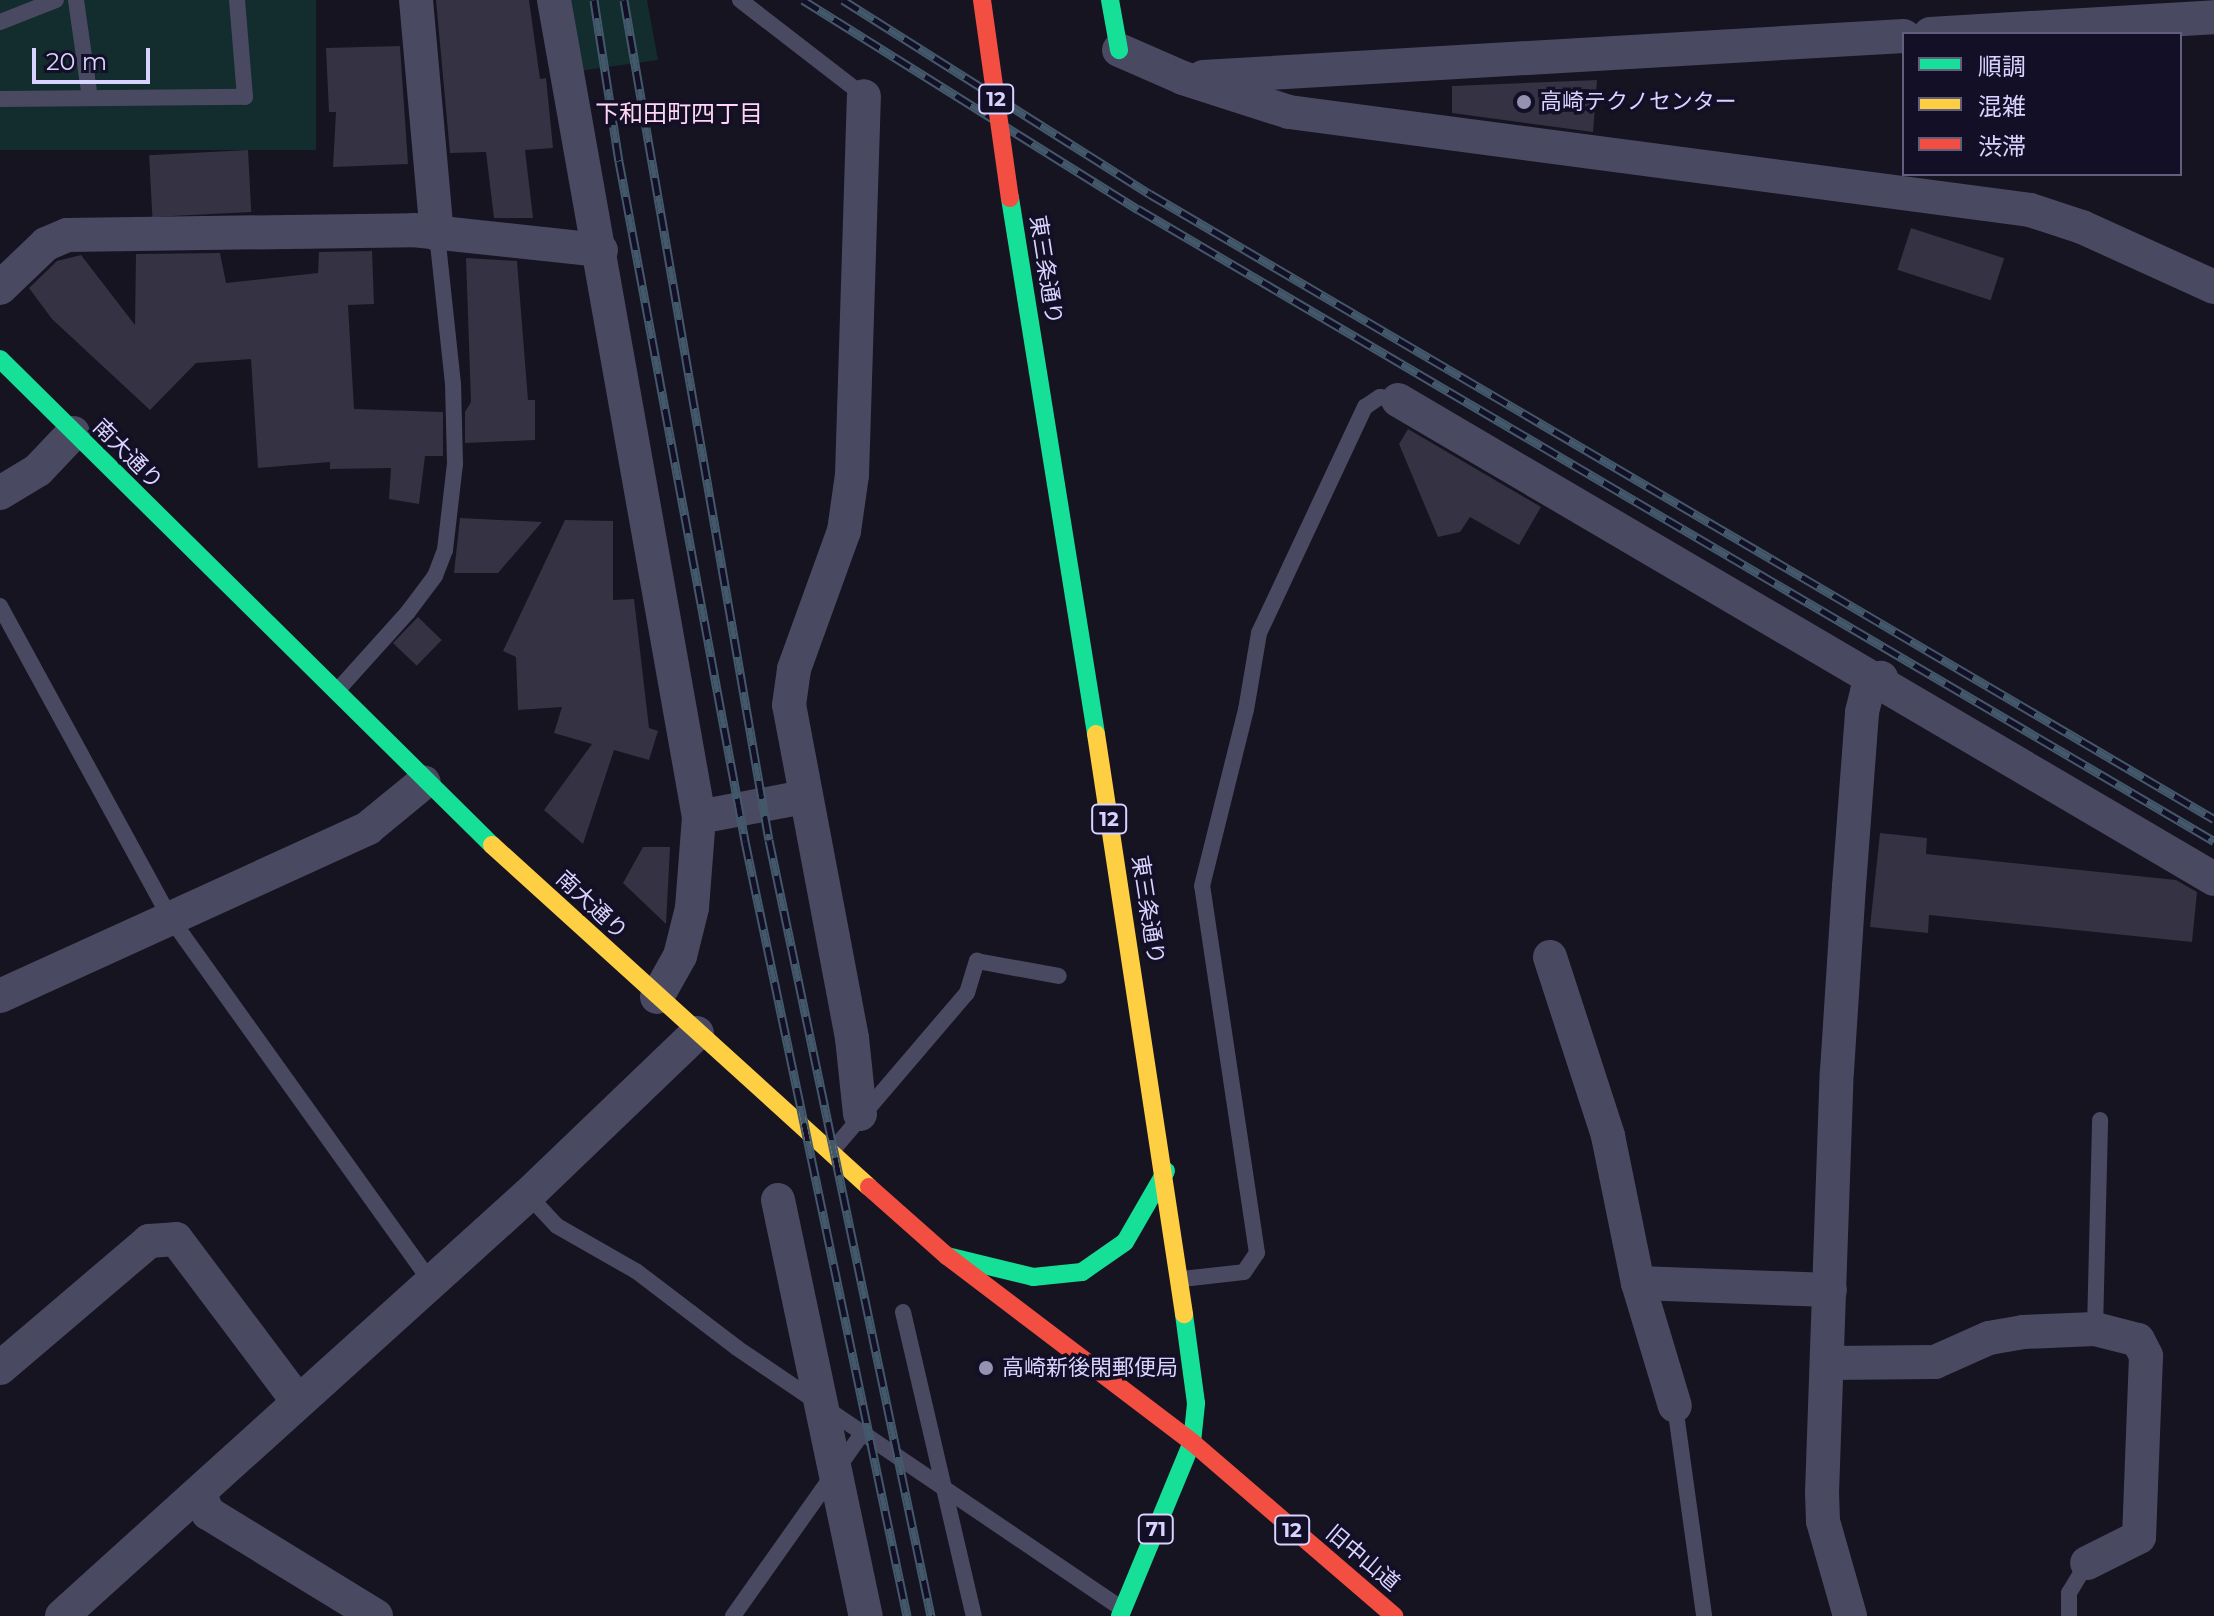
<!DOCTYPE html>
<html>
<head>
<meta charset="utf-8">
<style>
  body { margin:0 }
  #map { position:relative; width:2214px; height:1616px; overflow:hidden; background:#161421; font-family:Montserrat,"Noto Sans JP",sans-serif }
  div>[style] { position:absolute }
  [style*='--x'] { left:calc(var(--x)*1px); top:calc(var(--y)*1px); width:calc(var(--w)*1px); rotate:calc(var(--a)*1deg) }
  .green>* { inset:0; background:#132c2d; transform-origin:0 0 }
  .building>* { inset:0; background:#343243; transform-origin:0 0 }
  .lane>* { height:16px; margin:-8px; padding:0 8px; transform-origin:8px; border-radius:8px; background:#4a4962 }
  .street>* { height:34px; margin:-17px; padding:0 17px; transform-origin:17px; border-radius:17px; background:#4a4962 }
  .fast>* { height:18px; margin:-9px; padding:0 9px; transform-origin:9px; border-radius:9px; background:#16e098 }
  .slow>* { height:18px; margin:-9px; padding:0 9px; transform-origin:9px; border-radius:9px; background:#ffcf43 }
  .jam>* { height:18px; margin:-9px; padding:0 9px; transform-origin:9px; border-radius:9px; background:#f24e42 }
  .rail>* { height:9px; margin-top:-4.5px; transform-origin:0; background:repeating-linear-gradient(90deg,#130f26 0 18px,#43596b 0 36px); box-sizing:border-box; border-block:2px solid #43596b }
  .jam-bridge>* { height:18px; margin:-9px; padding:0 9px; transform-origin:9px; border-radius:9px; background:#f24e42 }
  .dots>* { width:22px; height:22px; translate:-50% -50%; box-sizing:border-box; border:4px solid #130f26; border-radius:50% }
  span { translate:-50% -50%; white-space:nowrap; text-align:center; line-height:1.15; -webkit-text-stroke:7px #130f26; paint-order:stroke }
  .shield-label span { padding:2px 6px; background:#130f26; border:2px solid; border-radius:6px; -webkit-text-stroke-width:0 }
  .shield-label { font-size:20px; color:#d9d4ff; font-weight:700 }
  .poi-label { font-size:22px; color:#d9d4ff }
  .left { translate:0 -50%; text-align:left }
  .street-label { font-size:22px; color:#d9d4ff }
  .neighbourhood-label { font-size:24px; color:#ffd6f0 }
  .legend { position:absolute; left:1902px; top:32px; width:280px; height:144px; box-sizing:border-box; background:#130f26; border:2px solid #625e7d; margin:0; padding:10px 14px; list-style:none; font-size:24px; color:#d9d4ff }
  .legend li { display:flex; align-items:center; gap:16px; height:40px }
  .legend b { width:40px; border:2px solid #625e7d }
  .scale { position:absolute; left:32px; top:48px; width:118px; height:36px; box-sizing:border-box; border:4px solid #d9d4ff; border-top:0; padding-left:10px; font-size:24px; line-height:28px; white-space:nowrap; color:#d9d4ff; -webkit-text-stroke:6px #130f26; paint-order:stroke }
</style>
</head>
<body>
<div id="map">
  <div class="green">
    <i style="left:0;top:0;width:316px;height:150px"></i>
    <i style="clip-path:polygon(568px 0,647px 0,658px 60px,579px 71px)"></i>
  </div>
  <div class="building">
    <i style="clip-path:polygon(436px 0,529px 0,540px 79px,546px 78px,553px 148px,525px 150px,533px 218px,494px 218px,486px 152px,450px 153px)"></i>
    <i style="clip-path:polygon(400px 46px,408px 164px,333px 167px,336px 112px,329px 112px,326px 48px)"></i>
    <i style="clip-path:polygon(1597px 80px,1593px 132px,1452px 113px,1452px 86px)"></i>
    <i style="left:248px;top:150px;width:62px;height:99px;rotate:87deg"></i>
    <i style="left:1911px;top:228px;width:98px;height:44px;rotate:18deg"></i>
    <i style="clip-path:polygon(372px 251px,374px 304px,348px 305px,354px 409px,443px 412px,443px 456px,425px 456px,419px 504px,389px 499px,391px 468px,330px 469px,330px 462px,258px 468px,251px 359px,196px 363px,150px 410px,52px 319px,29px 288px,57px 261px,81px 255px,135px 325px,136px 254px,220px 253px,226px 283px,318px 273px,319px 252px)"></i>
    <i style="clip-path:polygon(466px 258px,517px 261px,528px 400px,535px 400px,535px 440px,465px 443px,465px 412px,471px 402px)"></i>
    <i style="clip-path:polygon(1408px 429px,1541px 507px,1519px 545px,1470px 517px,1460px 532px,1438px 537px,1399px 444px)"></i>
    <i style="clip-path:polygon(460px 518px,542px 522px,498px 573px,454px 573px)"></i>
    <i style="clip-path:polygon(565px 520px,613px 521px,613px 600px,634px 599px,649px 728px,658px 731px,649px 760px,614px 750px,583px 844px,544px 810px,592px 744px,554px 733px,562px 707px,518px 710px,516px 657px,503px 651px)"></i>
    <i style="left:418px;top:617px;width:33px;height:36px;rotate:44deg"></i>
    <i style="clip-path:polygon(1880px 833px,1927px 838px,1926px 854px,2176px 880px,2197px 892px,2192px 942px,1929px 915px,1928px 933px,1870px 927px)"></i>
    <i style="clip-path:polygon(643px 847px,670px 847px,666px 924px,623px 883px)"></i>
  </div>
  <div class="lane">
    <i style="--x:76;--y:0;--w:99;--a:81.9"></i>
    <i style="--x:740;--y:0;--w:157;--a:37.7"></i>
    <i style="--x:0;--y:22;--w:60;--a:-21.4"></i>
    <i style="--x:0;--y:99;--w:245;--a:-0.5"></i>
    <i style="--x:245;--y:97;--w:97;--a:-94.7"></i>
    <i style="--x:0;--y:606;--w:353;--a:61.4"></i>
    <i style="--x:169;--y:916;--w:448;--a:54.4"></i>
    <i style="--x:336;--y:692;--w:108;--a:-48"></i>
    <i style="--x:408;--y:612;--w:45;--a:-53.1"></i>
    <i style="--x:435;--y:576;--w:28;--a:-69"></i>
    <i style="--x:445;--y:550;--w:87;--a:-83.4"></i>
    <i style="--x:455;--y:464;--w:80;--a:-91.4"></i>
    <i style="--x:453;--y:384;--w:151;--a:-96.1"></i>
    <i style="--x:831;--y:1152;--w:209;--a:-49.5"></i>
    <i style="--x:967;--y:993;--w:34;--a:-73"></i>
    <i style="--x:977;--y:961;--w:83;--a:10.4"></i>
    <i style="--x:528;--y:1195;--w:42;--a:46.9"></i>
    <i style="--x:557;--y:1226;--w:91;--a:29.7"></i>
    <i style="--x:636;--y:1271;--w:127;--a:37.3"></i>
    <i style="--x:737;--y:1348;--w:466;--a:34.1"></i>
    <i style="--x:1182;--y:1279;--w:62;--a:-6.4"></i>
    <i style="--x:1244;--y:1272;--w:23;--a:-56"></i>
    <i style="--x:1257;--y:1253;--w:371;--a:-98.5"></i>
    <i style="--x:1202;--y:886;--w:181;--a:-76"></i>
    <i style="--x:1246;--y:710;--w:78;--a:-80.4"></i>
    <i style="--x:1259;--y:633;--w:250;--a:-64.9"></i>
    <i style="--x:1365;--y:407;--w:18;--a:-34"></i>
    <i style="--x:1380;--y:397;--w:18;--a:9"></i>
    <i style="--x:903;--y:1312;--w:312;--a:76.9"></i>
    <i style="--x:2095;--y:1329;--w:209;--a:-88.6"></i>
    <i style="--x:1675;--y:1406;--w:212;--a:82.1"></i>
    <i style="--x:733;--y:1616;--w:227;--a:-54.7"></i>
    <i style="--x:2069;--y:1616;--w:23;--a:-90"></i>
    <i style="--x:2069;--y:1593;--w:35;--a:-59"></i>
  </div>
  <div class="street">
    <i style="--x:416;--y:0;--w:235;--a:84.9"></i>
    <i style="--x:554;--y:0;--w:830;--a:79.94"></i>
    <i style="--x:699;--y:817;--w:91;--a:94.4"></i>
    <i style="--x:692;--y:908;--w:49;--a:104"></i>
    <i style="--x:680;--y:956;--w:47;--a:119.3"></i>
    <i style="--x:1930;--y:34;--w:285;--a:-3.4"></i>
    <i style="--x:1119;--y:50;--w:70;--a:23.6"></i>
    <i style="--x:1183;--y:78;--w:111;--a:17.8"></i>
    <i style="--x:1289;--y:112;--w:747;--a:7.53"></i>
    <i style="--x:2030;--y:210;--w:55;--a:18.1"></i>
    <i style="--x:2082;--y:227;--w:145;--a:24.4"></i>
    <i style="--x:1203;--y:77;--w:702;--a:-3.35"></i>
    <i style="--x:0;--y:288;--w:64;--a:-43.7"></i>
    <i style="--x:46;--y:244;--w:23;--a:-23"></i>
    <i style="--x:67;--y:235;--w:346;--a:-0.8"></i>
    <i style="--x:413;--y:230;--w:189;--a:6.1"></i>
    <i style="--x:1398;--y:400;--w:946;--a:30.41"></i>
    <i style="--x:0;--y:493;--w:44;--a:-31.2"></i>
    <i style="--x:38;--y:470;--w:51;--a:-46.6"></i>
    <i style="--x:699;--y:817;--w:107;--a:-10.8"></i>
    <i style="--x:1550;--y:957;--w:188;--a:72"></i>
    <i style="--x:1608;--y:1136;--w:150;--a:78.5"></i>
    <i style="--x:1638;--y:1283;--w:128;--a:73.3"></i>
    <i style="--x:0;--y:996;--w:405;--a:-24.5"></i>
    <i style="--x:368;--y:828;--w:72;--a:-39.4"></i>
    <i style="--x:860;--y:1114;--w:76;--a:-96"></i>
    <i style="--x:852;--y:1038;--w:339;--a:-100.7"></i>
    <i style="--x:789;--y:705;--w:36;--a:-82"></i>
    <i style="--x:794;--y:669;--w:147;--a:-70.1"></i>
    <i style="--x:844;--y:531;--w:57;--a:-81.9"></i>
    <i style="--x:852;--y:475;--w:379;--a:-88.2"></i>
    <i style="--x:778;--y:1200;--w:425;--a:78.1"></i>
    <i style="--x:1638;--y:1283;--w:192;--a:2.1"></i>
    <i style="--x:1827;--y:1363;--w:108;--a:-0.5"></i>
    <i style="--x:1935;--y:1362;--w:59;--a:-24"></i>
    <i style="--x:1989;--y:1338;--w:35;--a:-10"></i>
    <i style="--x:2023;--y:1332;--w:72;--a:-2.4"></i>
    <i style="--x:2095;--y:1329;--w:44;--a:14.3"></i>
    <i style="--x:2138;--y:1340;--w:18;--a:63"></i>
    <i style="--x:2146;--y:1356;--w:181;--a:92.2"></i>
    <i style="--x:2139;--y:1537;--w:58;--a:153.4"></i>
    <i style="--x:0;--y:1368;--w:196;--a:-40.4"></i>
    <i style="--x:149;--y:1241;--w:27;--a:-4"></i>
    <i style="--x:176;--y:1239;--w:201;--a:53.1"></i>
    <i style="--x:199;--y:1493;--w:22;--a:66"></i>
    <i style="--x:208;--y:1513;--w:197;--a:31.5"></i>
    <i style="--x:62;--y:1616;--w:628;--a:-42.1"></i>
    <i style="--x:528;--y:1195;--w:234;--a:-43.8"></i>
    <i style="--x:1850;--y:1616;--w:99;--a:-105.9"></i>
    <i style="--x:1823;--y:1521;--w:28;--a:-92"></i>
    <i style="--x:1822;--y:1493;--w:422;--a:-88"></i>
    <i style="--x:1837;--y:1071;--w:185;--a:-86.3"></i>
    <i style="--x:1849;--y:886;--w:174;--a:-85.7"></i>
    <i style="--x:1862;--y:712;--w:21;--a:-76"></i>
    <i style="--x:1867;--y:692;--w:20;--a:-45"></i>
  </div>
  <div class="fast">
    <i style="--x:1110;--y:0;--w:51;--a:79.8"></i>
    <i style="--x:1010;--y:198;--w:543;--a:80.88"></i>
    <i style="--x:0;--y:359;--w:692;--a:44.65"></i>
    <i style="--x:947;--y:1256;--w:89;--a:13.7"></i>
    <i style="--x:1033;--y:1277;--w:49;--a:-5.8"></i>
    <i style="--x:1082;--y:1272;--w:52;--a:-34.9"></i>
    <i style="--x:1125;--y:1242;--w:82;--a:-60"></i>
    <i style="--x:1120;--y:1616;--w:188;--a:-67.5"></i>
    <i style="--x:1192;--y:1442;--w:39;--a:-84"></i>
    <i style="--x:1196;--y:1403;--w:90;--a:-97.7"></i>
  </div>
  <div class="slow">
    <i style="--x:1096;--y:734;--w:587;--a:81.37"></i>
    <i style="--x:492;--y:845;--w:509;--a:42.21"></i>
  </div>
  <div class="jam">
    <i style="--x:869;--y:1187;--w:104;--a:41.5"></i>
    <i style="--x:947;--y:1256;--w:308;--a:37.2"></i>
    <i style="--x:1192;--y:1442;--w:267;--a:40.7"></i>
  </div>
  <div class="rail">
    <i style="--x:594;--y:0;--w:163;--a:81.2"></i>
    <i style="--x:619;--y:161;--w:692;--a:79.5"></i>
    <i style="--x:745;--y:841;--w:792;--a:78.19"></i>
    <i style="--x:624;--y:0;--w:852;--a:80.21"></i>
    <i style="--x:769;--y:840;--w:793;--a:78.21"></i>
    <i style="--x:803;--y:0;--w:395;--a:32"></i>
    <i style="--x:1138;--y:209;--w:1248;--a:30.43"></i>
    <i style="--x:843;--y:0;--w:363;--a:32.3"></i>
    <i style="--x:1150;--y:194;--w:1234;--a:30.43"></i>
  </div>
  <div class="jam-bridge">
    <i style="--x:982;--y:0;--w:200;--a:82"></i>
  </div>
  <div class="dots">
    <i style="left:1524px;top:102px;background:#9591b1"></i>
    <i style="left:986px;top:1368px;background:#9591b1"></i>
  </div>
  <div class="shield-label">
    <span style="left:996px;top:99px">12</span>
    <span style="left:1109px;top:819px">12</span>
    <span style="left:1156px;top:1529px">71</span>
    <span style="left:1292px;top:1530px">12</span>
  </div>
  <div class="poi-label">
    <span class="left" style="left:1540px;top:102px">高崎テクノセンター</span>
    <span class="left" style="left:1002px;top:1368px">高崎新後閑郵便局</span>
  </div>
  <div class="street-label">
    <span style="left:1046px;top:270px;rotate:81deg">東三条通り</span>
    <span style="left:128px;top:454px;rotate:45deg">南大通り</span>
    <span style="left:592px;top:905px;rotate:43deg">南大通り</span>
    <span style="left:1148px;top:910px;rotate:81deg">東三条通り</span>
    <span style="left:1363px;top:1558px;rotate:40deg">旧中山道</span>
  </div>
  <div class="neighbourhood-label">
    <span style="left:679px;top:114px">下和田町四丁目</span>
  </div>
  <ul class="legend">
  <li><b style="height:10px;background:#16e098"></b>順調</li>
  <li><b style="height:10px;background:#ffcf43"></b>混雑</li>
  <li><b style="height:10px;background:#f24e42"></b>渋滞</li>
  </ul>
  <div class="scale">20 m</div>
</div>
</body>
</html>
